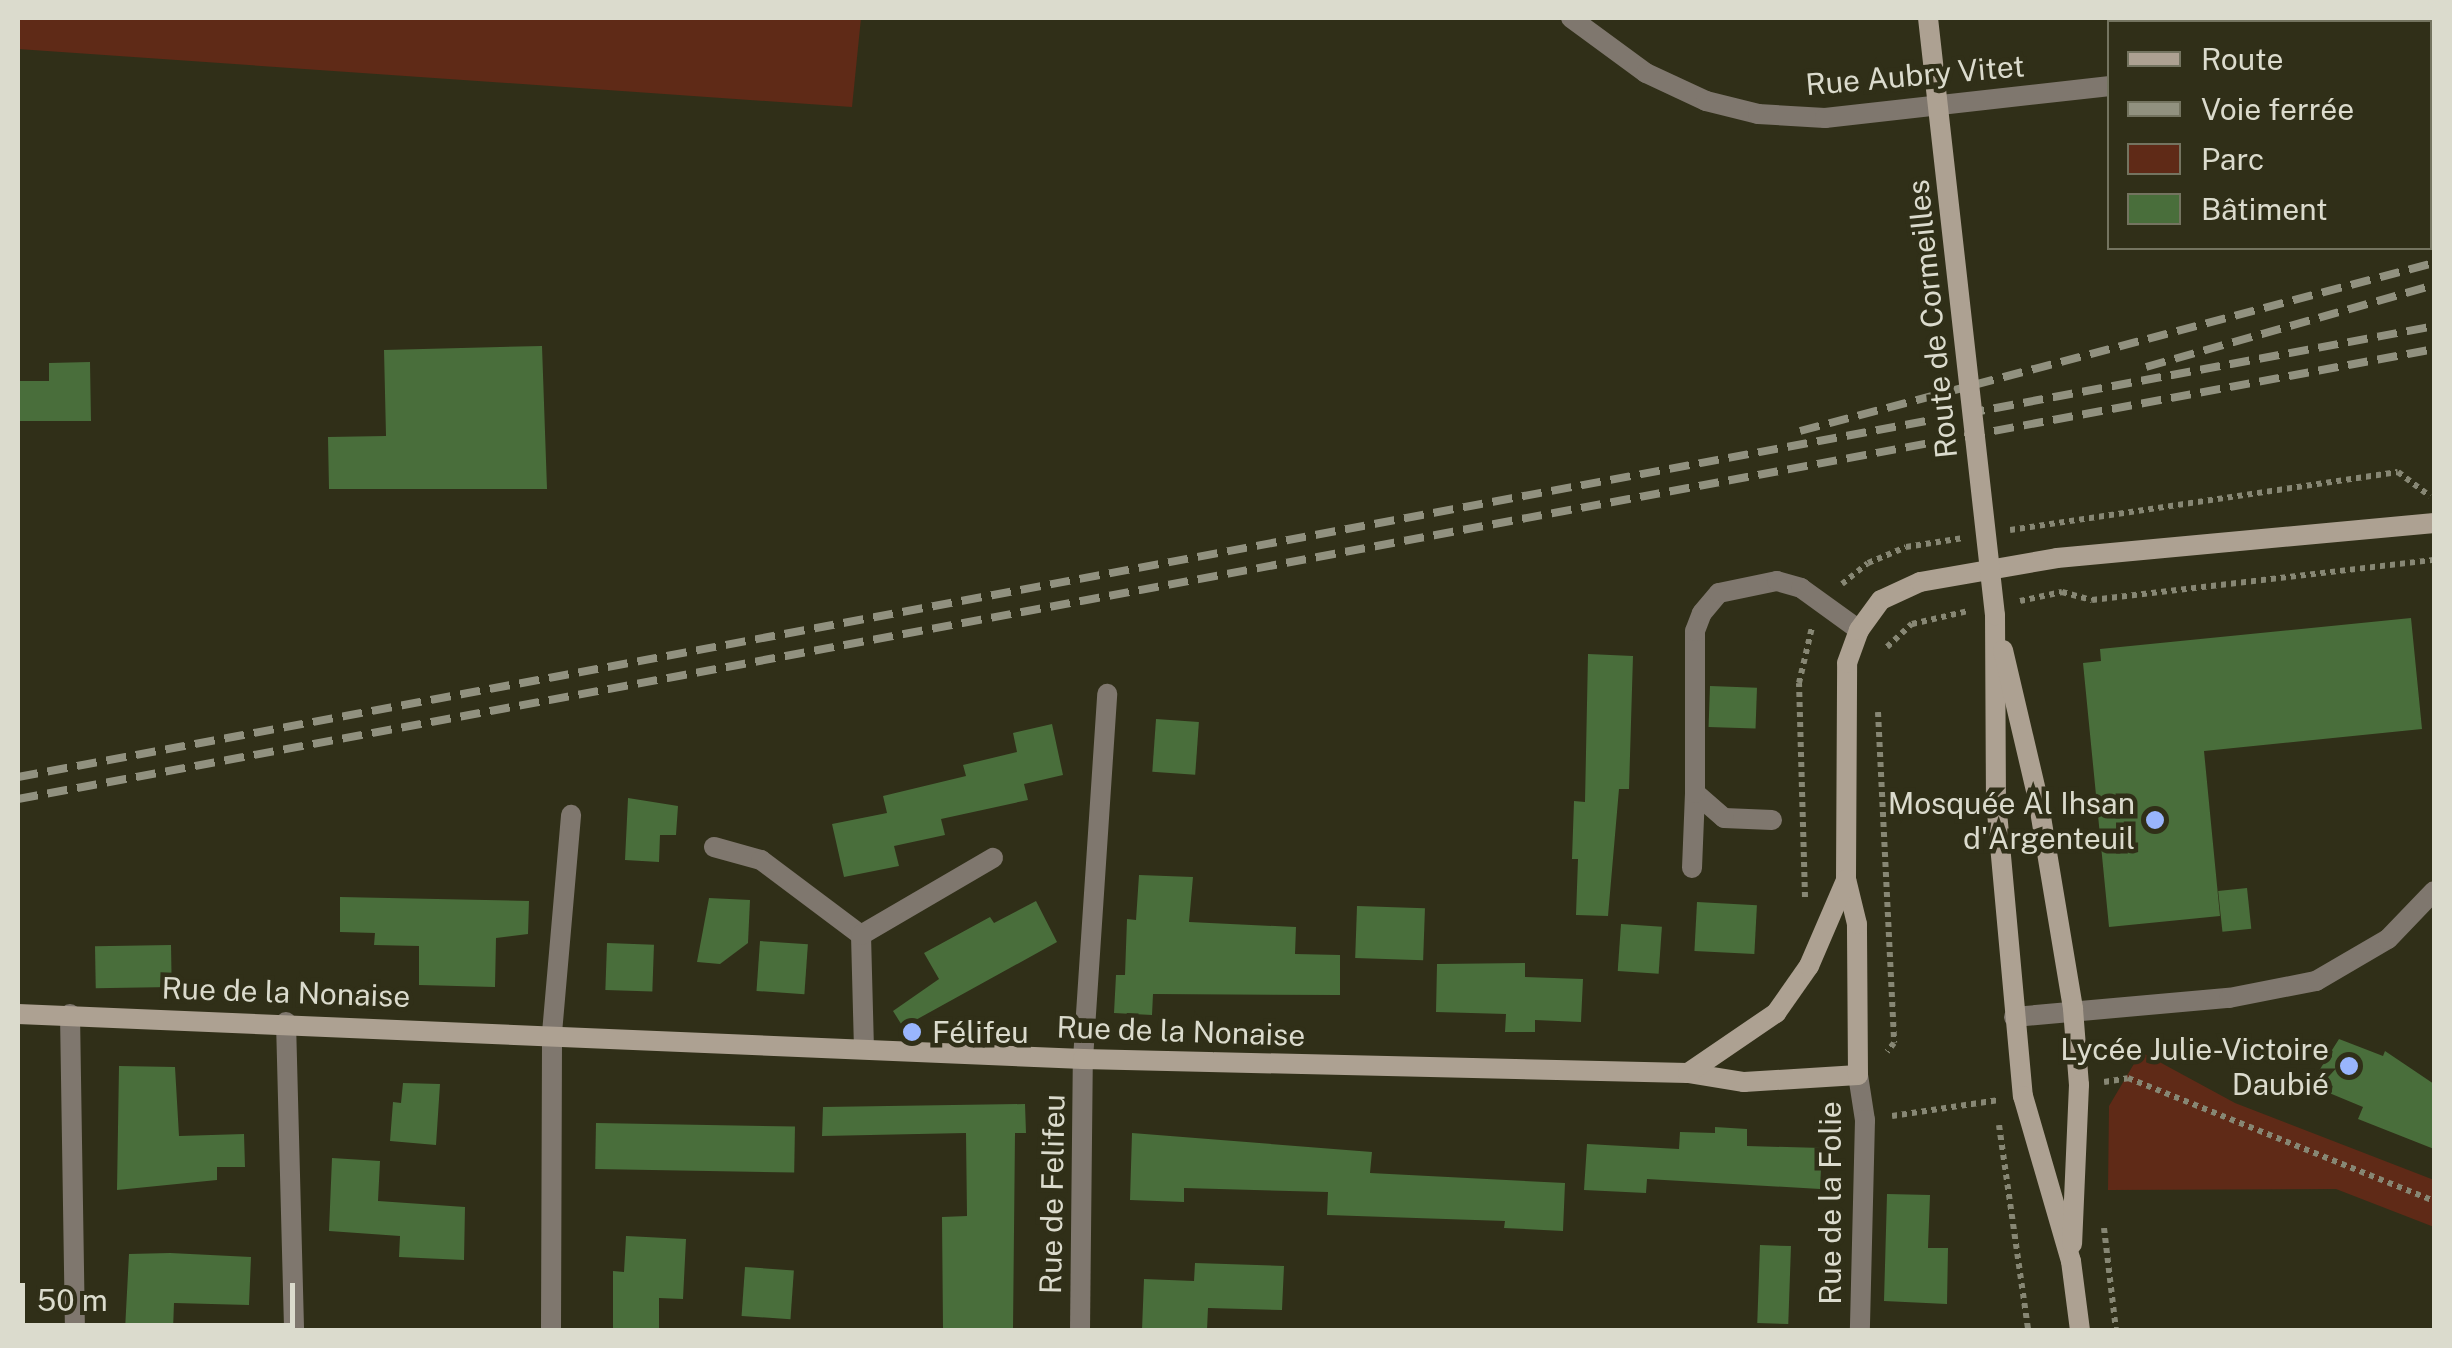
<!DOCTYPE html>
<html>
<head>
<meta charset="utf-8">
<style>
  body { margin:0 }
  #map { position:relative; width:2452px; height:1348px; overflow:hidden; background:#302f18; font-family:"Public Sans",sans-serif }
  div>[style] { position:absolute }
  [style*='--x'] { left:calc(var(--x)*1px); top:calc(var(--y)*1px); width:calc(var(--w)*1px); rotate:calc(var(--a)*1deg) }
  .green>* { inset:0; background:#5f2a17 }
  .building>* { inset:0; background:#496e3b; transform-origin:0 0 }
  .path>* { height:6px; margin-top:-3px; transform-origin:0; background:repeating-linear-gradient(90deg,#878774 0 5px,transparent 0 10px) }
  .service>* { height:20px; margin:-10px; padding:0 10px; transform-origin:10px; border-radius:10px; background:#7f776e }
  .minor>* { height:20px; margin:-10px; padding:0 10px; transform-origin:10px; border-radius:10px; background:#7f776e }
  .secondary>* { height:20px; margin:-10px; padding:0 10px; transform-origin:10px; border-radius:10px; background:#ada192 }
  .rail>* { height:8px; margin-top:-4px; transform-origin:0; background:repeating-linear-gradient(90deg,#91917f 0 20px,transparent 0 30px) }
  .secondary-bridge>* { height:20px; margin:-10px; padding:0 10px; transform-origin:10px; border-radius:10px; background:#ada192 }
  .dots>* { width:28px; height:28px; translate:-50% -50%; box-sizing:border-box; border:5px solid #302f18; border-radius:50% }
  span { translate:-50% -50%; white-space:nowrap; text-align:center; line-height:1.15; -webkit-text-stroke:9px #302f18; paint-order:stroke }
  .street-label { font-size:30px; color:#dbdbcd }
  .poi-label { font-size:30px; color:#dbdbcd }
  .right { translate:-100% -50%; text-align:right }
  .left { translate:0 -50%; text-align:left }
  .frame { position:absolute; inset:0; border:20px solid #dbdbcd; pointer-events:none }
  .legend { position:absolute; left:2107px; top:20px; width:325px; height:230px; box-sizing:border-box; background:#302f18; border:2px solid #747460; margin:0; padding:12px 18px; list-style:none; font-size:30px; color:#dbdbcd }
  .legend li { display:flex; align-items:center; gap:20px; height:50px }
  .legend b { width:50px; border:2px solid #747460 }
  .scale { position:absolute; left:20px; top:1283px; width:275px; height:45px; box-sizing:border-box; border:5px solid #dbdbcd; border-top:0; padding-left:12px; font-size:30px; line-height:35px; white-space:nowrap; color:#dbdbcd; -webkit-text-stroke:8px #302f18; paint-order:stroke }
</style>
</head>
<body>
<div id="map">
  <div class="green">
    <i style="clip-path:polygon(18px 18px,861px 18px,852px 107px,18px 49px)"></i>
    <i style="clip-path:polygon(2141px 1052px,2235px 1103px,2434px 1180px,2434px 1227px,2336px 1189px,2108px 1190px,2109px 1106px)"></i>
  </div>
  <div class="building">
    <i style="clip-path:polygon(542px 346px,547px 489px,329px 489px,328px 437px,386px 436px,384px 350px)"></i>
    <i style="clip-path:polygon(90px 362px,91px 421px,18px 421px,18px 381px,49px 381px,49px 363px)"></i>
    <i style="clip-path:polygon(2411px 618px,2422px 729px,2204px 751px,2220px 916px,2109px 927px,2083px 663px,2101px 661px,2100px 649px)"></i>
    <i style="clip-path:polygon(1588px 654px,1633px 656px,1629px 789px,1619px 789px,1608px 916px,1576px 915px,1578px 859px,1572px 859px,1574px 801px,1585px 802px)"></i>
    <i style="left:1710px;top:686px;width:47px;height:41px;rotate:2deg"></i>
    <i style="left:1156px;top:719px;width:43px;height:53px;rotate:4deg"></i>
    <i style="clip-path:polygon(1052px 724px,1063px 775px,1024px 784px,1028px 800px,941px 819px,945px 835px,894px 846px,899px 866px,844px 877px,832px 824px,887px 813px,883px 796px,966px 776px,963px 765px,1017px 752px,1013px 733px)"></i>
    <i style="clip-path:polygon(628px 798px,678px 806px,676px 835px,660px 835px,659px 862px,625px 860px)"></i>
    <i style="clip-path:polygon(1139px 875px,1193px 877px,1189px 922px,1296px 927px,1295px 954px,1340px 955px,1340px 995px,1153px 994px,1152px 1015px,1114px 1013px,1116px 975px,1125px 975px,1127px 919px,1136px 920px)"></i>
    <i style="left:2247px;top:888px;width:41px;height:29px;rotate:84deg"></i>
    <i style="clip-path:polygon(340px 897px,529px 901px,528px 934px,496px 938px,495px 987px,419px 985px,419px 946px,374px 945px,375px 933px,340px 932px)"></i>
    <i style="clip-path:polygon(709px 898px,750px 900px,748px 943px,720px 964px,697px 962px)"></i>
    <i style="clip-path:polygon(1036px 901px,1057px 942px,903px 1027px,893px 1011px,939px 979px,924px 953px,990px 917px,994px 923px)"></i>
    <i style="left:1697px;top:902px;width:60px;height:49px;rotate:3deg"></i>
    <i style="left:1357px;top:906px;width:68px;height:52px;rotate:2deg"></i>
    <i style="left:1621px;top:924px;width:41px;height:47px;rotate:4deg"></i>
    <i style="left:760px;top:941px;width:48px;height:50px;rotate:4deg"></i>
    <i style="left:607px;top:943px;width:47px;height:47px;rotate:2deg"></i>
    <i style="left:171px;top:945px;width:42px;height:76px;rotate:89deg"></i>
    <i style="clip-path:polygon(1525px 963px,1525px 977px,1583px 979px,1581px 1022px,1535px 1020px,1535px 1032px,1505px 1032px,1506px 1014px,1436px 1012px,1437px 964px)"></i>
    <i style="clip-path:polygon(2339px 1039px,2383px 1056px,2385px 1051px,2434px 1084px,2434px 1149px,2358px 1119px,2363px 1107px,2310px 1085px)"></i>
    <i style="clip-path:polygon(119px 1066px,175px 1067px,179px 1136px,244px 1134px,245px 1167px,217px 1167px,217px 1180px,117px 1190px)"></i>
    <i style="clip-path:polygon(403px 1083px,440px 1084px,436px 1145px,390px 1141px,393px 1102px,401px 1103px)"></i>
    <i style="clip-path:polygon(1025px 1104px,1026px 1133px,1015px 1133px,1013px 1330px,943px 1330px,942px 1217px,967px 1216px,966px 1133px,822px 1136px,823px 1107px)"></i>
    <i style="left:596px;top:1123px;width:199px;height:46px;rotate:1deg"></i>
    <i style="clip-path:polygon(1715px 1127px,1747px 1129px,1747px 1146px,1822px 1148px,1820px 1189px,1647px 1179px,1646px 1193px,1584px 1190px,1587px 1144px,1679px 1149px,1680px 1132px,1715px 1133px)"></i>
    <i style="clip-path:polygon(1132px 1133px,1372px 1152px,1370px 1173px,1565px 1183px,1563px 1231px,1504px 1228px,1505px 1221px,1327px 1215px,1328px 1192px,1184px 1188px,1184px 1202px,1130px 1200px)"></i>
    <i style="clip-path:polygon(332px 1158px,380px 1161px,378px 1201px,465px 1207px,464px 1260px,399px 1257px,400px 1236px,329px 1231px)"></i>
    <i style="clip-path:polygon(1887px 1194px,1930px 1195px,1928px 1248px,1948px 1248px,1947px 1304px,1884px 1301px)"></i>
    <i style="clip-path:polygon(626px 1236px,686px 1239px,683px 1299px,659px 1298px,659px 1330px,613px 1330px,613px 1271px,624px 1272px)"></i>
    <i style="left:1760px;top:1245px;width:31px;height:78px;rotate:2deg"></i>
    <i style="clip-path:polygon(170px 1253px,251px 1257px,249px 1305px,174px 1303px,173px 1330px,125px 1330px,129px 1254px)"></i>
    <i style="clip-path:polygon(1195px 1263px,1284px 1266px,1282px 1310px,1208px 1308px,1207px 1330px,1142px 1330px,1144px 1279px,1194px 1281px)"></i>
    <i style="left:745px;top:1267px;width:49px;height:49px;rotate:4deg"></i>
  </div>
  <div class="path">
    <i style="--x:2010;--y:530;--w:392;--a:-8.5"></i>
    <i style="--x:2398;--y:472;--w:40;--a:37"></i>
    <i style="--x:1842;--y:584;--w:33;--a:-39"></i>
    <i style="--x:1868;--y:563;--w:41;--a:-22.8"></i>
    <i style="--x:1906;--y:547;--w:58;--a:-9"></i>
    <i style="--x:2020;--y:601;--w:43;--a:-12.1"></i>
    <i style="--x:2062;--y:592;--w:31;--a:15"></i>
    <i style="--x:2092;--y:600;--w:344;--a:-6.7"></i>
    <i style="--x:1887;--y:647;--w:34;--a:-43"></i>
    <i style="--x:1912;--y:624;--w:57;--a:-13.1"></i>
    <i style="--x:1878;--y:712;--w:331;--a:87.2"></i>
    <i style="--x:1894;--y:1043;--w:11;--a:128"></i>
    <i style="--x:1805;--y:897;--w:214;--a:-91.6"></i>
    <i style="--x:1799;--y:683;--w:57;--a:-76.9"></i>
    <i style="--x:2104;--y:1082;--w:24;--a:-9"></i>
    <i style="--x:2128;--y:1078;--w:330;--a:21.9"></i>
    <i style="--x:1892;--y:1116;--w:108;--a:-8.5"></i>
    <i style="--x:1999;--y:1125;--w:207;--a:81.9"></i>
    <i style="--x:2104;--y:1228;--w:103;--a:83.3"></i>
  </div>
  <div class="service">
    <i style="--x:1571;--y:18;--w:93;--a:36.3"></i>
    <i style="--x:1646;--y:73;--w:66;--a:25"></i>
    <i style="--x:1706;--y:101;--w:54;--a:14"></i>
    <i style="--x:1758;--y:114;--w:67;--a:3.4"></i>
    <i style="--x:1825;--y:118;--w:287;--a:-6.4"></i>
    <i style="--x:1692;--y:868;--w:75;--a:-87.7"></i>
  </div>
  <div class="minor">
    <i style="--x:1772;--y:820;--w:48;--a:-177.6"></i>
    <i style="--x:1724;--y:818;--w:38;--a:-139"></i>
    <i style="--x:1695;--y:793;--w:162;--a:-90"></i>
    <i style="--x:1695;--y:631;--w:19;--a:-69"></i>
    <i style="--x:1702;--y:613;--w:26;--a:-50"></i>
    <i style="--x:1719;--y:593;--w:59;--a:-11.7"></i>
    <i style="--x:1777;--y:581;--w:25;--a:16"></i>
    <i style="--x:1801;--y:588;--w:72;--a:35.9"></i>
    <i style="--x:714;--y:847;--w:49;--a:15.5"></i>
    <i style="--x:761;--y:860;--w:125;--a:36.9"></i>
    <i style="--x:861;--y:935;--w:113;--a:88.5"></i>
    <i style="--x:861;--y:935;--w:153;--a:-30.3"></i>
    <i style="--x:70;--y:1014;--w:316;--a:89.1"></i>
    <i style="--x:2014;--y:1017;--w:216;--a:-5.1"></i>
    <i style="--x:2229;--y:998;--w:89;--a:-11.1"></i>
    <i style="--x:2316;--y:981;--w:83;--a:-30.3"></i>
    <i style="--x:2388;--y:939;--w:66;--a:-46.2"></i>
    <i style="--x:286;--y:1022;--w:308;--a:88.5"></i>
    <i style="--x:1858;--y:1075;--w:46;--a:81.2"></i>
    <i style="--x:1865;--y:1120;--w:210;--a:91.4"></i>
    <i style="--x:551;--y:1330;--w:297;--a:-89.8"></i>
    <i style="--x:552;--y:1033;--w:219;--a:-85"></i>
    <i style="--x:1080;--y:1330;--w:271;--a:-89.4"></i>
    <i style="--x:1083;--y:1059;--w:366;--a:-86.2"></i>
  </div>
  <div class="secondary">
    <i style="--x:1995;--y:615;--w:186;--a:89.7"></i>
    <i style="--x:1996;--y:801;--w:296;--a:84.8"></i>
    <i style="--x:2023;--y:1096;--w:172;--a:73.8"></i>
    <i style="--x:2071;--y:1261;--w:70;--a:82.6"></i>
    <i style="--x:2003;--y:650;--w:153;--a:76.8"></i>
    <i style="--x:2038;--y:799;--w:213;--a:80.5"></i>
    <i style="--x:2073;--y:1009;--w:76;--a:85.5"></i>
    <i style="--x:2079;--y:1085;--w:159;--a:92.5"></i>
    <i style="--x:18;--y:1014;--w:1066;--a:2.42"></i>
    <i style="--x:1083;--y:1059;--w:605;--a:1.33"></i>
    <i style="--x:1688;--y:1073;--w:57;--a:9.1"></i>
    <i style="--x:1744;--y:1082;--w:114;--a:-3.5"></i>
    <i style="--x:1858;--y:1075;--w:151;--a:-90.4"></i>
    <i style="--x:1857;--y:924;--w:46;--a:-103.7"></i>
    <i style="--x:1846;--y:879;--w:216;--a:-89.7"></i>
    <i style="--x:1847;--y:663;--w:35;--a:-70"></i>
    <i style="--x:1859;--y:630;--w:37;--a:-54"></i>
    <i style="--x:1881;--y:600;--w:43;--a:-24.8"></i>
    <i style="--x:1920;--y:582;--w:139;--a:-9.9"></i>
    <i style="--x:2057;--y:558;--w:379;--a:-5.3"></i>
    <i style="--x:1688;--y:1073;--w:107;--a:-34.3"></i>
    <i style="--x:1776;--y:1013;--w:57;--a:-54.9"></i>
    <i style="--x:1809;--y:966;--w:94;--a:-66.7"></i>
  </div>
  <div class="rail">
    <i style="--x:2146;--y:367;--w:299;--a:-15.9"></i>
    <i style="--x:1800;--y:431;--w:656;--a:-14.84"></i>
    <i style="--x:18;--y:777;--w:2458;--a:-10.57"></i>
    <i style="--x:18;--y:799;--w:2458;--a:-10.55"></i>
  </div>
  <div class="secondary-bridge">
    <i style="--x:1928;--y:18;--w:601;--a:83.6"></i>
  </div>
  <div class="dots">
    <i style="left:2155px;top:820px;background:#99b5fd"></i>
    <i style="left:912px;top:1032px;background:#99b5fd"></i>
    <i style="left:2349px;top:1066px;background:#99b5fd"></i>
  </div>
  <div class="street-label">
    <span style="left:1915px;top:75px;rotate:-5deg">Rue Aubry Vitet</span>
    <span style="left:1932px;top:319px;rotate:-96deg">Route de Cormeilles</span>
    <span style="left:286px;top:992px;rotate:2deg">Rue de la Nonaise</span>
    <span style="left:1181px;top:1031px;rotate:2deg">Rue de la Nonaise</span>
    <span style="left:1052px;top:1194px;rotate:-89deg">Rue de Felifeu</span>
    <span style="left:1830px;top:1203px;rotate:-90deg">Rue de la Folie</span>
  </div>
  <div class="poi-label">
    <span class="right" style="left:2135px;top:820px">Mosquée Al Ihsan<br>d'Argenteuil</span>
    <span class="left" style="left:932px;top:1032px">Félifeu</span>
    <span class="right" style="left:2329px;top:1066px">Lycée Julie-Victoire<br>Daubié</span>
  </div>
  <div class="frame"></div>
  <ul class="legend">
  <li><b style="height:12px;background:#ada192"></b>Route</li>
  <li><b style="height:12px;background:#91917f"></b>Voie ferrée</li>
  <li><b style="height:28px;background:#5f2a17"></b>Parc</li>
  <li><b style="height:28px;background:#496e3b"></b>Bâtiment</li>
  </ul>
  <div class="scale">50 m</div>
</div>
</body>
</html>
